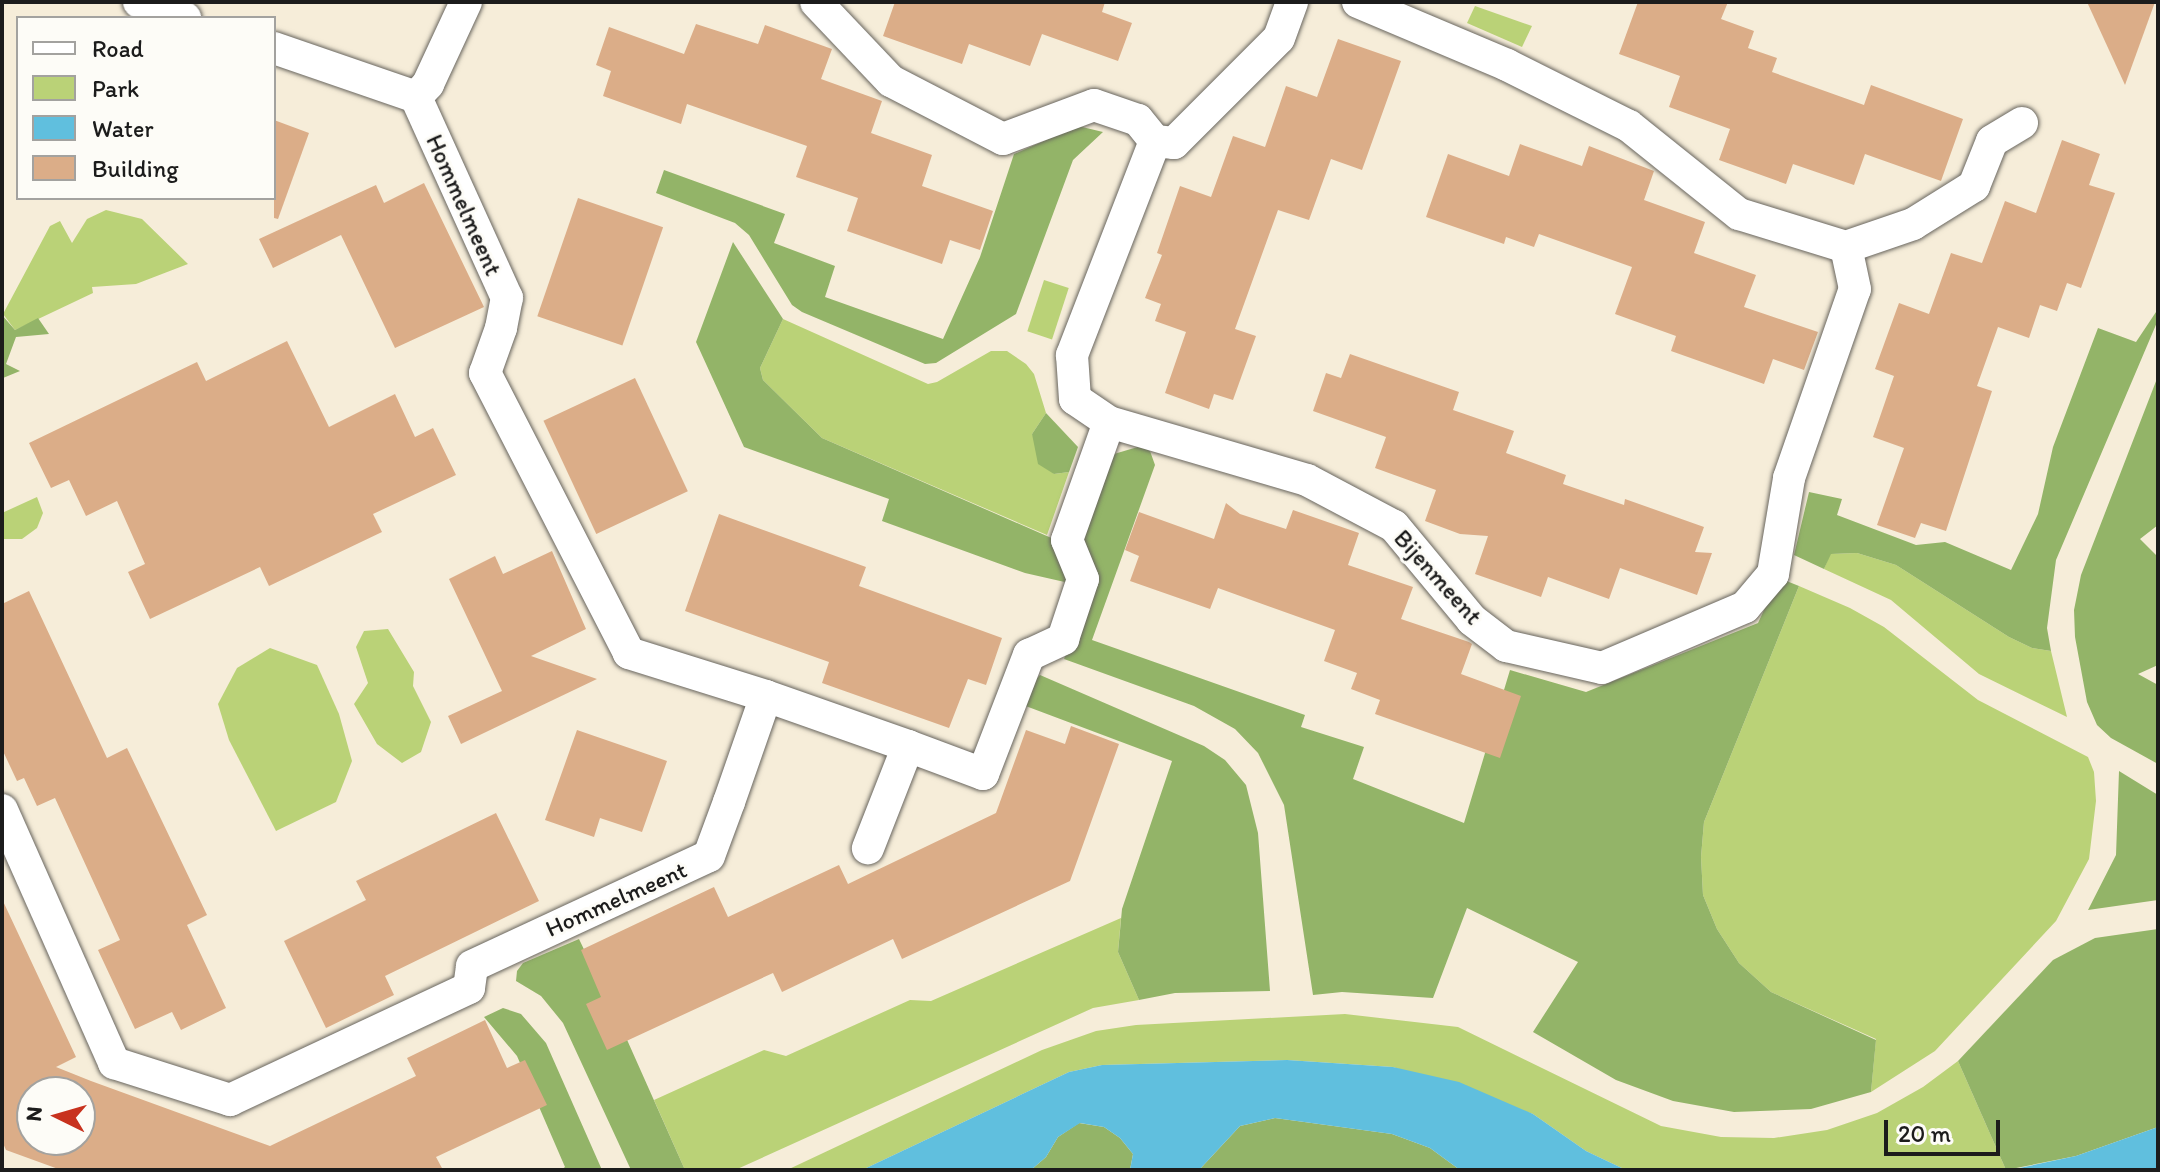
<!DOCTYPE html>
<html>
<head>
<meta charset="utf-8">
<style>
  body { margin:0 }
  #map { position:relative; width:2160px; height:1172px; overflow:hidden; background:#f6edd9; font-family:Itim,sans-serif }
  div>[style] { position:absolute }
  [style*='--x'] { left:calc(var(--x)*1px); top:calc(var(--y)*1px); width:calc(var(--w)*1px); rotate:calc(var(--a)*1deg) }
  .green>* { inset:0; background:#bad277; transform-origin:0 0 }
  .forest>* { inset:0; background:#93b468 }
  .water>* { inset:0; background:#60bfde }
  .building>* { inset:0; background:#dbad88; transform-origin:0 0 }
  .roads { filter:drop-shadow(0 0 2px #68655e) drop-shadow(0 0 2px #68655e) }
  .minor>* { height:32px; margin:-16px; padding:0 16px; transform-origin:16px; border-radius:16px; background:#fff }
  span { translate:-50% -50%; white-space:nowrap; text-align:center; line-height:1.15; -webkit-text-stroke:6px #fdfcf7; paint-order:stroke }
  .street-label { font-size:24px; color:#1c1c1c }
  .frame { position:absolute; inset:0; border:4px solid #1c1c1c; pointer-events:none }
  .legend { position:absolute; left:16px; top:16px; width:260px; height:184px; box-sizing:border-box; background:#fdfcf7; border:2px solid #a3a29f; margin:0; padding:10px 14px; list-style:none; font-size:24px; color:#1c1c1c }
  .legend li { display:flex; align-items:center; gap:16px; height:40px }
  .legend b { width:40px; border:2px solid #a3a29f }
  .north { position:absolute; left:16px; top:1076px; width:80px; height:80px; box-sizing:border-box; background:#fdfcf7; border:2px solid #a3a29f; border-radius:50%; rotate:275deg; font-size:22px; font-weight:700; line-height:32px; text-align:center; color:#1c1c1c }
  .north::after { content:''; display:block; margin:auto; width:28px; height:36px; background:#c8321e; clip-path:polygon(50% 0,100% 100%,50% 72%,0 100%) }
  .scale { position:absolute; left:1884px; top:1120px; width:116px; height:36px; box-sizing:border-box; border:4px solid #1c1c1c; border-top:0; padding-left:10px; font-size:24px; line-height:28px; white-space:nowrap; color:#1c1c1c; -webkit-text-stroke:6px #fdfcf7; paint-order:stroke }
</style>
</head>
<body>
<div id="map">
  <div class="green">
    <i style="clip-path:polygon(1475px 6px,1532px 26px,1522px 47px,1467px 23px)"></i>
    <i style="clip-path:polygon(106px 210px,142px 219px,188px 264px,136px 284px,92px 287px,93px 293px,15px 330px,3px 314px,50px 226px,60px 221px,72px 243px,87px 219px)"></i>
    <i style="left:1044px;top:280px;width:26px;height:54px;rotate:18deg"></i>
    <i style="clip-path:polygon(783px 319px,928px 384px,937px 382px,991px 351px,1007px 351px,1026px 364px,1034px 374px,1046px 413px,1032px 434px,1054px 474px,1069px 472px,1047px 535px,822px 438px,763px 380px,760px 368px)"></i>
    <i style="clip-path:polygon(37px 497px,43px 513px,37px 528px,22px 539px,2px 539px,2px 513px)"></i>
    <i style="clip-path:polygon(1857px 553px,1896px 565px,2009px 637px,2032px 648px,2051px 651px,2067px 717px,1979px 674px,1891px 600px,1824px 569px,1830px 554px)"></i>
    <i style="clip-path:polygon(1799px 586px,1850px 608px,1884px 627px,1978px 700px,2088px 757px,2094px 772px,2096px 801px,2089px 859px,2056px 921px,1935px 1051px,1871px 1092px,1876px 1039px,1771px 992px,1739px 963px,1717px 929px,1703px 895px,1701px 857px,1704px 822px)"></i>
    <i style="clip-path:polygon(388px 629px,414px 672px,413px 686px,431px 722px,421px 752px,402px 763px,377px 744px,354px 704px,368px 683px,356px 647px,364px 631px)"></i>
    <i style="clip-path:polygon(270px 648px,317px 665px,339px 714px,352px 761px,336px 802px,276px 831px,229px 740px,218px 704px,237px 668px)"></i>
    <i style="clip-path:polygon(1121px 918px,1118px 952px,1139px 1000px,1093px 1008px,735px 1170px,685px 1170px,654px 1100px,764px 1050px,786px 1056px,910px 1000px,931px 1001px)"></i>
    <i style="clip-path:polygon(1345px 1014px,1458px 1027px,1661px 1126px,1721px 1137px,1774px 1138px,1827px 1130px,1877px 1113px,1923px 1087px,1958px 1061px,2006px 1170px,1626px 1170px,1586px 1151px,1533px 1114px,1393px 1067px,1287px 1060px,1102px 1065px,1069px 1072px,862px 1170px,787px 1170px,1042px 1050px,1096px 1031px,1136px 1025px)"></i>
  </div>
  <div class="forest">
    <i style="clip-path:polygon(1078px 126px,1103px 132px,1073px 160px,1016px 314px,936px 363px,925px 364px,802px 312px,792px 305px,749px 235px,735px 223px,656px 193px,664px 170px,785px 214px,774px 243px,835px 266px,825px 297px,943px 339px,980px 257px,1014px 154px)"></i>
    <i style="clip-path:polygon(733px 242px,783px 319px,760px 368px,763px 380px,822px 438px,1056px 540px,1069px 583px,1025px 573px,882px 521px,889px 499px,744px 447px,696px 342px)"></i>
    <i style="clip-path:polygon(2158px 309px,2158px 320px,2056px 560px,2047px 628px,2051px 651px,2032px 648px,2009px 637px,1896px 565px,1857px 553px,1831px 554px,1824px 569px,1794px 555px,1809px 492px,1842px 499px,1837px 515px,1916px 545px,1945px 542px,2011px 570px,2038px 514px,2053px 447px,2098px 328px,2136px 342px)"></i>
    <i style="clip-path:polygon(2px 315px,15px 330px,38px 318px,49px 334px,16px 337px,6px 364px,20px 371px,3px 378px)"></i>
    <i style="clip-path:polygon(2158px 376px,2158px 525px,2140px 539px,2158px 557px,2158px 665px,2138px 674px,2158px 685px,2158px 764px,2111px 738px,2097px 725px,2087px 702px,2075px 637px,2074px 610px,2081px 575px)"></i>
    <i style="clip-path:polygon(1046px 413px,1078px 447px,1069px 472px,1054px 474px,1038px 464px,1032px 434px)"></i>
    <i style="clip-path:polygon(1141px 446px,1150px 451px,1155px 465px,1092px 640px,1305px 715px,1301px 727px,1364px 747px,1353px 779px,1464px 823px,1510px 670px,1586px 692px,1758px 623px,1779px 578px,1799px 586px,1704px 822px,1701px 857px,1703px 895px,1717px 929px,1739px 963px,1771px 992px,1876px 1040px,1871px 1092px,1811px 1109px,1734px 1112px,1673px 1101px,1616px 1080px,1533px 1032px,1578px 962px,1467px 908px,1433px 998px,1342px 992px,1313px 995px,1284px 805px,1258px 753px,1235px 729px,1194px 706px,1064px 659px,1096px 574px,1081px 534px,1114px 454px)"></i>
    <i style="clip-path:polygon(1040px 675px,1204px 746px,1225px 760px,1246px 785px,1258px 833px,1270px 991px,1175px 993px,1139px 1000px,1118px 952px,1122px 909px,1172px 761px,1023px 705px,1033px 682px)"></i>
    <i style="clip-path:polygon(2119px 771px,2158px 795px,2158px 900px,2088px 910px,2116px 855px)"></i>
    <i style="clip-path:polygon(2158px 929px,2158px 1127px,2076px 1156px,2006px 1170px,1958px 1061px,2053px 960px,2095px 938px)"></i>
    <i style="clip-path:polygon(579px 939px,624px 1033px,685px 1170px,631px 1170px,563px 1023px,541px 996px,516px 981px,517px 971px,523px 963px)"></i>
    <i style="clip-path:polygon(503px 1008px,521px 1014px,546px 1043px,602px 1170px,561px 1170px,565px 1167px,517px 1056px,484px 1017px)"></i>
    <i style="clip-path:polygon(1275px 1118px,1392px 1134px,1430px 1148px,1460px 1170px,1199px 1170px,1240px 1126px)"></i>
    <i style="clip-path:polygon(1079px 1123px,1104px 1127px,1120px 1138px,1133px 1154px,1130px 1170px,1031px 1170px,1046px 1157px,1058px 1137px)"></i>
  </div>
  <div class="water">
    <i style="clip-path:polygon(1287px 1060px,1393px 1067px,1459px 1082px,1533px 1114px,1586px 1151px,1626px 1170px,1460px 1170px,1430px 1148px,1392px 1134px,1275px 1118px,1240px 1126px,1199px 1170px,1130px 1170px,1133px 1154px,1120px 1138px,1104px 1127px,1080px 1123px,1058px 1137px,1046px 1157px,1031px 1170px,862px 1170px,1069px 1072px,1102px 1065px)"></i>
    <i style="clip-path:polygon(2158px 1127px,2158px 1170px,2010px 1170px,2076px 1156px)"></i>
  </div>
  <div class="building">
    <i style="clip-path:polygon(895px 2px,1105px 2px,1102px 12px,1132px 23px,1118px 61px,1042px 34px,1030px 66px,969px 44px,962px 64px,883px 36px)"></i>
    <i style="clip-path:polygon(1638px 2px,1728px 2px,1721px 19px,1754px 31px,1748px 48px,1777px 58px,1772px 72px,1864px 105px,1871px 85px,1963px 119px,1941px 181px,1865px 154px,1854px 185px,1793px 164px,1786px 184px,1719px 160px,1730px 129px,1669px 107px,1680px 76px,1619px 54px)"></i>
    <i style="clip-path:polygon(2087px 2px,2155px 2px,2125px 85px)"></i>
    <i style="clip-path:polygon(696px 24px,758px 44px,765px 25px,832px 49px,821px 79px,882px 101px,871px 133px,932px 155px,922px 186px,993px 211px,980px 250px,950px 240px,942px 264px,847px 231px,858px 198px,796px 177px,807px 146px,687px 104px,681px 124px,603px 96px,611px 71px,596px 65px,609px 27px,684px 54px)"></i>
    <i style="clip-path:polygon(1338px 39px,1401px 61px,1362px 170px,1331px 159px,1309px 220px,1278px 210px,1235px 329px,1256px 336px,1233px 400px,1214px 394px,1209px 409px,1165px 393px,1186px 332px,1155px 321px,1161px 304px,1145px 298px,1162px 255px,1157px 253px,1180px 186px,1211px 197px,1233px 136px,1265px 147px,1286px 86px,1317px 97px)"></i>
    <i style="clip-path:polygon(274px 120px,309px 133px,278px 219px,274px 218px)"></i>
    <i style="clip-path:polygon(2062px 140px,2100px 154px,2089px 185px,2115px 193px,2081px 288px,2067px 283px,2057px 311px,2040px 305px,2029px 338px,1998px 327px,1977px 386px,1992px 391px,1946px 531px,1921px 523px,1915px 538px,1877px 525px,1904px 448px,1873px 437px,1894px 376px,1875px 369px,1899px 303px,1929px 314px,1951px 253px,1982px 263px,2005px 201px,2036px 213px)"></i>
    <i style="clip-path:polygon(1520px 144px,1582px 166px,1589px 146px,1654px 171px,1644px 200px,1705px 222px,1694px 253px,1756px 275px,1744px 307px,1818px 332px,1804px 370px,1773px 359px,1764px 384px,1671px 351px,1676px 336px,1615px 314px,1632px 267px,1539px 234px,1534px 247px,1506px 237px,1504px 244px,1426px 217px,1448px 154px,1509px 176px)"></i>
    <i style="clip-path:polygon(424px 183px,484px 307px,395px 348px,341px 235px,273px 268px,259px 239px,376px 185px,384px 203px)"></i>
    <i style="left:578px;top:198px;width:90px;height:125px;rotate:19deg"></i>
    <i style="clip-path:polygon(287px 341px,329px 427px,395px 394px,415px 437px,433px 428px,456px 475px,373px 514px,382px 532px,269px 586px,260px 567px,150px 619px,128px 572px,145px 564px,117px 501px,86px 516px,69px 480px,51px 488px,29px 443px,197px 362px,206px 381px)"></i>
    <i style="clip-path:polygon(1350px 354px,1459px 392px,1453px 410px,1514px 431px,1506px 453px,1566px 475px,1563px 484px,1624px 505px,1625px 499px,1704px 527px,1695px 552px,1712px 553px,1697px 595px,1620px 568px,1609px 599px,1548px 577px,1541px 597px,1475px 574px,1488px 536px,1460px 534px,1425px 521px,1436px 490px,1375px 468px,1386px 437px,1313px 411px,1326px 373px,1341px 378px)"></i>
    <i style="left:635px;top:378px;width:125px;height:101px;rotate:65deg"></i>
    <i style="clip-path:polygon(1226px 503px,1240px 514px,1286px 529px,1293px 510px,1359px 533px,1348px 565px,1413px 587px,1401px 619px,1469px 642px,1472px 644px,1461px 674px,1521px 696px,1500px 758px,1375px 714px,1380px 700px,1351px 689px,1357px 673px,1324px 661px,1335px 630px,1218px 588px,1210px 609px,1130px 581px,1139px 556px,1125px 550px,1139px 512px,1214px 539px)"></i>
    <i style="clip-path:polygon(719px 514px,866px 567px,859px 586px,1002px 638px,986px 685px,968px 679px,949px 728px,822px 683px,829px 662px,685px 611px)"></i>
    <i style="clip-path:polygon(552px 551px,586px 629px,531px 656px,597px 679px,461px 744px,448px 716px,502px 691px,449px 579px,495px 556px,503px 574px)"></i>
    <i style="clip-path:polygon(29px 591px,107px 758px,127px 748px,207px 915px,187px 925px,226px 1008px,181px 1030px,172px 1012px,135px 1029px,98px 950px,120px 940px,55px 798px,37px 806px,24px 778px,17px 781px,2px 749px,2px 604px)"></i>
    <i style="clip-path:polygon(1071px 726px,1119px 744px,1070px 881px,902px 959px,893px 939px,782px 992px,773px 973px,607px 1050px,586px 1004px,601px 997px,581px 950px,714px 887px,728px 917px,839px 865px,848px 884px,996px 813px,1026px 730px,1065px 744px)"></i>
    <i style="clip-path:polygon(577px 730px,667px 761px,642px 832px,600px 818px,594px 837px,545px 820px)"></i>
    <i style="clip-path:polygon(496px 813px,539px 901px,385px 976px,394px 995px,326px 1028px,284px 941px,366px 900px,356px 881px)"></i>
    <i style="clip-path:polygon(evenodd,2px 899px,76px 1057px,56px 1067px,91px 1081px,270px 1146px,416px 1076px,407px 1058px,485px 1020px,507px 1068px,525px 1060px,547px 1105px,436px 1157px,443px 1170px,61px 1170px,6px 1150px,2px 1141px,2px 899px,32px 1092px,80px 1092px,80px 1140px,32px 1140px,32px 1092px)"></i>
  </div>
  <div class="roads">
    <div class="minor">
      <i style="--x:139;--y:2;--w:49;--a:19.2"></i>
      <i style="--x:816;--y:2;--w:109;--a:46.5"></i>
      <i style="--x:891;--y:81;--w:126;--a:27.4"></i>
      <i style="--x:1003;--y:139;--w:97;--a:-20.5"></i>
      <i style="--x:1094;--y:105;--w:46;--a:18.8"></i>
      <i style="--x:1138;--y:120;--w:27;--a:51"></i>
      <i style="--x:1155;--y:141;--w:19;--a:6"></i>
      <i style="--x:1174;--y:143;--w:148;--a:-45"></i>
      <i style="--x:1279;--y:38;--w:38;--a:-70"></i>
      <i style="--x:1358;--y:2;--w:162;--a:22.9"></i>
      <i style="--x:1507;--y:65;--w:136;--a:26.6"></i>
      <i style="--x:1629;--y:126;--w:141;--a:38.7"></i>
      <i style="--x:1739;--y:214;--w:112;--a:17.1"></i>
      <i style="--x:1846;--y:247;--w:71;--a:-18.9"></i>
      <i style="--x:1913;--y:224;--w:72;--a:-31.9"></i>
      <i style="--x:1974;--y:186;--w:48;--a:-68.2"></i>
      <i style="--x:1992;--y:141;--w:35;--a:-31"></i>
      <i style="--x:416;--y:97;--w:18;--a:-47"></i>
      <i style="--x:428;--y:84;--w:90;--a:-65.1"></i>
      <i style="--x:1155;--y:141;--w:230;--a:111.2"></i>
      <i style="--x:1072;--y:355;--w:44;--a:86.1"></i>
      <i style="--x:1075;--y:399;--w:41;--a:34.1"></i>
      <i style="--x:1109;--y:422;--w:206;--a:16.3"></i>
      <i style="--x:1307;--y:480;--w:98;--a:27.9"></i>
      <i style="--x:1394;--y:526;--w:122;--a:50.3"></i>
      <i style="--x:1472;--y:620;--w:43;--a:37.4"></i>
      <i style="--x:1506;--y:646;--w:98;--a:12.9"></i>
      <i style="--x:1602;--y:668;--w:155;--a:-23.1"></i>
      <i style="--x:1745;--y:607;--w:43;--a:-49.7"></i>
      <i style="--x:1773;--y:574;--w:97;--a:-80.5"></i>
      <i style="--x:1789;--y:478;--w:200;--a:-70.8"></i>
      <i style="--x:1855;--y:289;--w:43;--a:-102.1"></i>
      <i style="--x:766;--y:696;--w:151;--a:19.4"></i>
      <i style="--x:908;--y:746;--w:110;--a:111.4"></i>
      <i style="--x:908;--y:746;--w:80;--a:20.5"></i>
      <i style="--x:983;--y:774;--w:128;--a:-68.9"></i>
      <i style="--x:1029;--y:655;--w:38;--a:-25"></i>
      <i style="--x:1063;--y:639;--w:63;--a:-71.6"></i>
      <i style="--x:1083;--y:579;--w:42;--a:-112.3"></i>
      <i style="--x:1067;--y:540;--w:125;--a:-70.4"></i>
      <i style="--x:2;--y:810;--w:277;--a:66.1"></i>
      <i style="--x:114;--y:1063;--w:122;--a:17.7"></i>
      <i style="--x:230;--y:1100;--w:264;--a:-25.1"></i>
      <i style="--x:469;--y:988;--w:22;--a:-82"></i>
      <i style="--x:472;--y:966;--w:261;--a:-24.9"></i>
      <i style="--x:709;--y:856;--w:58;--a:-69.7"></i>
      <i style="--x:729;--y:802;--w:112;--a:-70.8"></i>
      <i style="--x:766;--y:696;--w:144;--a:-162.6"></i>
      <i style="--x:629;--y:653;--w:315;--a:-117.2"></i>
      <i style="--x:485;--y:373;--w:48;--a:-70.4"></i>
      <i style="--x:501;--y:328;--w:31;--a:-79"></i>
      <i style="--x:507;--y:298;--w:221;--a:-114.4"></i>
      <i style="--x:416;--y:97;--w:150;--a:-161"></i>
    </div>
  </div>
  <div class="street-label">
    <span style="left:464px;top:205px;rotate:66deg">Hommelmeent</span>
    <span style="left:1438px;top:577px;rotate:48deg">Bijenmeent</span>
    <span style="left:616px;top:899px;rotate:-24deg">Hommelmeent</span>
  </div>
  <div class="frame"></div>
  <ul class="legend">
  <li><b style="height:10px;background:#fff"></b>Road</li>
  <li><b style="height:22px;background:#bad277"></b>Park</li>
  <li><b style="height:22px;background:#60bfde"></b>Water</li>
  <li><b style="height:22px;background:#dbad88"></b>Building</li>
  </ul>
  <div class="north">N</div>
  <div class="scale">20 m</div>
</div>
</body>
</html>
